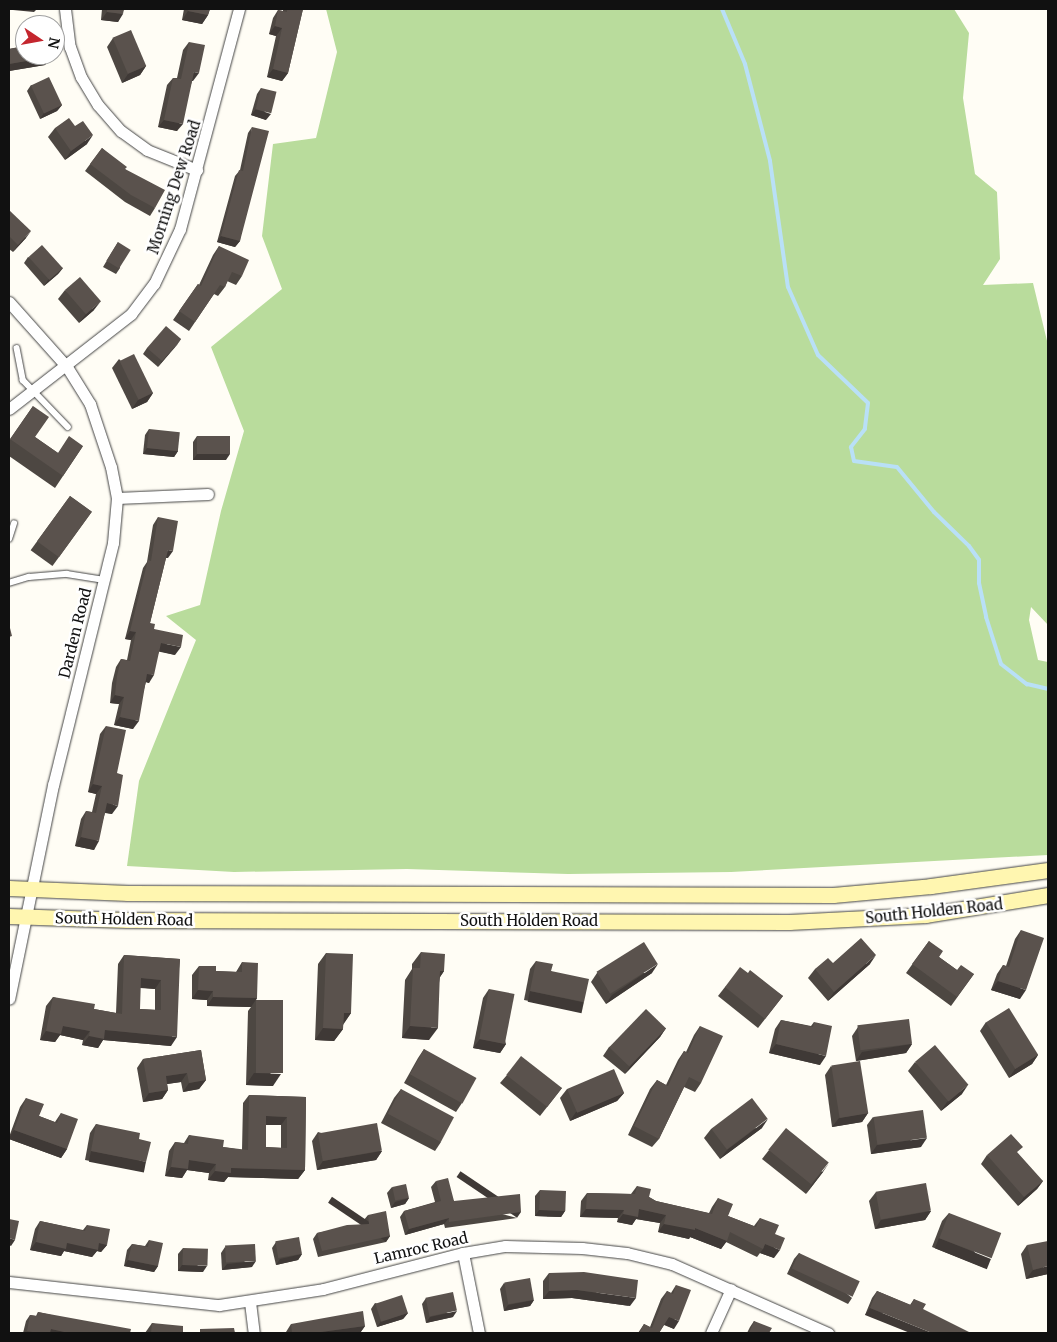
<!DOCTYPE html>
<html>
<head>
<meta charset="utf-8">
<style>
  body { margin:0 }
  #map { position:relative; width:1057px; height:1342px; overflow:hidden; background:#fffdf5; font-family:Merriweather,serif }
  div>[style] { position:absolute }
  [style*='--x'] { left:calc(var(--x)*1px); top:calc(var(--y)*1px); width:calc(var(--w)*1px); rotate:calc(var(--a)*1deg) }
  .forest>* { inset:0; background:#b9dc9c }
  .stream>* { height:4px; margin:-2px; padding:0 2px; transform-origin:2px; border-radius:2px; background:#b9e0f7 }
  .roads { filter:drop-shadow(0 0 1px #444) drop-shadow(0 0 1px #444) }
  .lane>* { height:5.5px; margin:-2.75px; padding:0 2.75px; transform-origin:2.75px; border-radius:2.75px; background:#fff }
  .street>* { height:11px; margin:-5.5px; padding:0 5.5px; transform-origin:5.5px; border-radius:5.5px; background:#fff }
  .secondary>* { height:15px; margin:-7.5px; padding:0 7.5px; transform-origin:7.5px; border-radius:7.5px; background:#fff6b0 }
  .wall>* { inset:0; background:#4d4742; transform-origin:0 0 }
  .shaded-wall>* { inset:0; background:#3f3936; transform-origin:0 0 }
  .building>* { inset:0; background:#5a524d; transform-origin:0 0 }
  span { translate:-50% -50%; white-space:nowrap; text-align:center; line-height:1.15; -webkit-text-stroke:5px #fff; paint-order:stroke }
  .street-label { font-size:15px; color:#111 }
  .frame { position:absolute; inset:0; border:10px solid #111; pointer-events:none }
  .north { position:absolute; left:15px; top:15px; width:50px; height:50px; box-sizing:border-box; background:#fff; border:1px solid #a0a0a0; border-radius:50%; rotate:102deg; font-size:14px; font-weight:700; line-height:20px; text-align:center; color:#111 }
  .north::after { content:''; display:block; margin:auto; width:18px; height:22px; background:#c4262e; clip-path:polygon(50% 0,100% 100%,50% 72%,0 100%) }
</style>
</head>
<body>
<div id="map">
  <div class="forest">
    <i style="clip-path:polygon(326px 9px,954px 9px,969px 33px,963px 98px,975px 174px,997px 192px,1000px 259px,983px 285px,1033px 283px,1048px 345px,1048px 625px,1031px 607px,1029px 620px,1038px 660px,1048px 662px,1048px 855px,731px 872px,568px 874px,407px 869px,234px 872px,127px 866px,139px 781px,196px 640px,166px 616px,200px 605px,221px 511px,244px 431px,211px 347px,282px 289px,262px 236px,273px 144px,316px 138px,337px 52px)"></i>
  </div>
  <div class="stream">
    <i style="--x:722;--y:9;--w:60;--a:67.3"></i>
    <i style="--x:745;--y:64;--w:100;--a:75.5"></i>
    <i style="--x:770;--y:161;--w:127;--a:81.9"></i>
    <i style="--x:788;--y:287;--w:74;--a:66.2"></i>
    <i style="--x:818;--y:355;--w:69;--a:43.8"></i>
    <i style="--x:868;--y:403;--w:26;--a:97"></i>
    <i style="--x:865;--y:429;--w:23;--a:128"></i>
    <i style="--x:851;--y:447;--w:14;--a:78"></i>
    <i style="--x:854;--y:461;--w:43;--a:7.9"></i>
    <i style="--x:897;--y:467;--w:58;--a:50.6"></i>
    <i style="--x:934;--y:512;--w:49;--a:44.2"></i>
    <i style="--x:969;--y:546;--w:17;--a:54"></i>
    <i style="--x:979;--y:560;--w:23;--a:90"></i>
    <i style="--x:979;--y:583;--w:35;--a:78"></i>
    <i style="--x:986;--y:617;--w:49;--a:72.3"></i>
    <i style="--x:1001;--y:664;--w:33;--a:38"></i>
    <i style="--x:1027;--y:684;--w:22;--a:13"></i>
  </div>
  <div class="roads">
    <div class="lane">
      <i style="--x:17;--y:348;--w:33;--a:79"></i>
      <i style="--x:23;--y:380;--w:65;--a:46.2"></i>
      <i style="--x:9;--y:539;--w:16;--a:-72"></i>
      <i style="--x:9;--y:583;--w:21;--a:-17"></i>
      <i style="--x:29;--y:577;--w:38;--a:-5"></i>
      <i style="--x:67;--y:574;--w:36;--a:9"></i>
    </div>
    <div class="street">
      <i style="--x:65;--y:9;--w:38;--a:83"></i>
      <i style="--x:70;--y:47;--w:32;--a:70"></i>
      <i style="--x:81;--y:77;--w:33;--a:59"></i>
      <i style="--x:98;--y:105;--w:35;--a:49"></i>
      <i style="--x:121;--y:131;--w:32;--a:36"></i>
      <i style="--x:147;--y:150;--w:54;--a:21.8"></i>
      <i style="--x:9;--y:302;--w:87;--a:48.3"></i>
      <i style="--x:67;--y:367;--w:44;--a:58.1"></i>
      <i style="--x:90;--y:404;--w:66;--a:71.6"></i>
      <i style="--x:111;--y:467;--w:32;--a:79"></i>
      <i style="--x:117;--y:498;--w:45;--a:95.1"></i>
      <i style="--x:113;--y:543;--w:249;--a:103.9"></i>
      <i style="--x:53;--y:785;--w:218;--a:101.6"></i>
      <i style="--x:9;--y:409;--w:155;--a:-37.9"></i>
      <i style="--x:131;--y:314;--w:38;--a:-53"></i>
      <i style="--x:154;--y:284;--w:61;--a:-64.7"></i>
      <i style="--x:180;--y:229;--w:228;--a:-75"></i>
      <i style="--x:117;--y:498;--w:91;--a:-2.5"></i>
      <i style="--x:463;--y:1253;--w:82;--a:78.7"></i>
      <i style="--x:9;--y:1282;--w:211;--a:6.3"></i>
      <i style="--x:219;--y:1305;--w:105;--a:-8.7"></i>
      <i style="--x:323;--y:1289;--w:145;--a:-14.4"></i>
      <i style="--x:463;--y:1253;--w:43;--a:-9.5"></i>
      <i style="--x:505;--y:1246;--w:77;--a:1.5"></i>
      <i style="--x:582;--y:1248;--w:45;--a:6.3"></i>
      <i style="--x:627;--y:1253;--w:46;--a:13.7"></i>
      <i style="--x:672;--y:1264;--w:171;--a:23.9"></i>
      <i style="--x:250;--y:1302;--w:31;--a:83"></i>
      <i style="--x:711;--y:1333;--w:48;--a:-65.6"></i>
    </div>
    <div class="secondary">
      <i style="--x:9;--y:888;--w:119;--a:2.4"></i>
      <i style="--x:128;--y:893;--w:705;--a:0.16"></i>
      <i style="--x:833;--y:895;--w:98;--a:-5.2"></i>
      <i style="--x:931;--y:886;--w:118;--a:-7.8"></i>
      <i style="--x:9;--y:916;--w:118;--a:1.9"></i>
      <i style="--x:127;--y:920;--w:662;--a:0.17"></i>
      <i style="--x:789;--y:922;--w:137;--a:-2.9"></i>
      <i style="--x:926;--y:915;--w:124;--a:-9.3"></i>
    </div>
  </div>
  <div class="wall">
    <i style="clip-path:polygon(102px 9px,124px 9px,118px 22px,101px 20px)"></i>
    <i style="clip-path:polygon(184px 9px,210px 9px,208px 15px,202px 24px,182px 20px)"></i>
    <i style="clip-path:polygon(283px 9px,303px 9px,288px 73px,282px 81px,267px 77px,276px 36px,269px 34px,273px 18px,278px 10px,283px 11px)"></i>
    <i style="clip-path:polygon(25px 29px,25px 55px,50px 55px,50px 57px,45px 65px,9px 71px,9px 49px,19px 47px,17px 38px,23px 30px)"></i>
    <i style="clip-path:polygon(113px 38px,146px 66px,140px 75px,122px 83px,107px 47px)"></i>
    <i style="clip-path:polygon(189px 42px,193px 81px,192px 81px,177px 131px,158px 127px,167px 85px,173px 78px,177px 78px,183px 50px)"></i>
    <i style="clip-path:polygon(31px 85px,62px 105px,57px 111px,40px 119px,27px 91px)"></i>
    <i style="clip-path:polygon(261px 88px,266px 120px,251px 115px,257px 94px)"></i>
    <i style="clip-path:polygon(75px 126px,87px 144px,65px 160px,48px 137px,55px 128px)"></i>
    <i style="clip-path:polygon(252px 127px,240px 241px,235px 247px,217px 242px,235px 176px,240px 170px,248px 133px)"></i>
    <i style="clip-path:polygon(102px 148px,125px 169px,155px 208px,150px 216px,125px 202px,85px 171px)"></i>
    <i style="clip-path:polygon(9px 210px,26px 238px,13px 252px,9px 249px)"></i>
    <i style="clip-path:polygon(118px 242px,120px 268px,116px 274px,103px 267px)"></i>
    <i style="clip-path:polygon(219px 246px,242px 276px,236px 285px,227px 281px,225px 287px,218px 296px,214px 294px,189px 331px,173px 320px,198px 284px,199px 285px,213px 255px)"></i>
    <i style="clip-path:polygon(28px 257px,63px 268px,58px 274px,44px 286px,24px 263px)"></i>
    <i style="clip-path:polygon(65px 290px,94px 310px,79px 323px,58px 299px)"></i>
    <i style="clip-path:polygon(181px 339px,158px 367px,143px 354px,147px 348px)"></i>
    <i style="clip-path:polygon(119px 359px,153px 393px,147px 402px,132px 409px,112px 368px)"></i>
    <i style="clip-path:polygon(33px 406px,35px 437px,58px 453px,83px 446px,55px 488px,9px 456px,9px 441px)"></i>
    <i style="clip-path:polygon(149px 429px,178px 451px,174px 457px,143px 454px,145px 435px)"></i>
    <i style="clip-path:polygon(197px 436px,226px 460px,193px 460px,193px 442px)"></i>
    <i style="left:70px;top:496px;width:27px;height:67px;rotate:36deg"></i>
    <i style="clip-path:polygon(158px 517px,168px 558px,166px 558px,150px 623px,154px 629px,175px 655px,159px 651px,149px 683px,146px 682px,133px 729px,114px 725px,119px 704px,110px 703px,112px 683px,116px 667px,121px 659px,127px 660px,131px 640px,125px 639px,143px 568px,147px 562px,153px 525px)"></i>
    <i style="clip-path:polygon(106px 726px,117px 773px,112px 814px,105px 813px,94px 850px,75px 846px,81px 819px,86px 811px,92px 812px,96px 794px,88px 792px,100px 734px)"></i>
    <i style="clip-path:polygon(1021px 930px,1020px 999px,991px 990px,997px 974px,1003px 965px,1006px 966px,1015px 939px)"></i>
    <i style="clip-path:polygon(929px 941px,939px 957px,957px 970px,974px 974px,951px 1006px,906px 973px)"></i>
    <i style="clip-path:polygon(421px 952px,444px 971px,440px 977px,429px 1040px,402px 1038px,405px 980px,412px 969px,412px 964px)"></i>
    <i style="clip-path:polygon(326px 953px,351px 1013px,343px 1024px,343px 1029px,334px 1041px,315px 1040px,318px 964px)"></i>
    <i style="clip-path:polygon(evenodd,124px 955px,180px 959px,171px 1046px,103px 1040px,98px 1048px,82px 1045px,83px 1040px,60px 1035px,55px 1042px,40px 1040px,46px 1006px,53px 997px,94px 1009px,116px 1013px,118px 964px,124px 955px,140px 988px,155px 989px,155px 1010px,140px 1009px,140px 988px)"></i>
    <i style="clip-path:polygon(536px 961px,551px 971px,584px 1002px,578px 1011px,524px 1000px,530px 969px)"></i>
    <i style="clip-path:polygon(242px 962px,257px 998px,256px 1000px,273px 1086px,246px 1085px,248px 1011px,251px 1007px,207px 1006px,207px 1000px,192px 999px,192px 975px,199px 966px,216px 971px,236px 972px)"></i>
    <i style="clip-path:polygon(833px 963px,870px 964px,828px 1001px,808px 978px,815px 969px)"></i>
    <i style="clip-path:polygon(597px 973px,652px 973px,606px 1004px,591px 982px)"></i>
    <i style="clip-path:polygon(748px 973px,783px 996px,758px 1028px,718px 996px,725px 987px)"></i>
    <i style="clip-path:polygon(489px 989px,506px 1044px,500px 1053px,473px 1048px,483px 998px)"></i>
    <i style="clip-path:polygon(781px 1020px,811px 1026px,814px 1022px,820px 1065px,769px 1053px,775px 1029px)"></i>
    <i style="clip-path:polygon(986px 1022px,1038px 1055px,1032px 1064px,1009px 1078px,980px 1031px)"></i>
    <i style="clip-path:polygon(700px 1026px,701px 1083px,695px 1092px,684px 1087px,659px 1139px,652px 1147px,628px 1135px,650px 1089px,657px 1080px,666px 1085px,678px 1060px,684px 1051px,686px 1052px,694px 1035px)"></i>
    <i style="clip-path:polygon(858px 1027px,912px 1044px,906px 1053px,856px 1061px,852px 1036px)"></i>
    <i style="clip-path:polygon(666px 1028px,660px 1037px,625px 1074px,603px 1056px,609px 1047px)"></i>
    <i style="clip-path:polygon(424px 1049px,462px 1103px,456px 1112px,404px 1083px,418px 1058px)"></i>
    <i style="clip-path:polygon(201px 1050px,206px 1080px,199px 1089px,183px 1092px,181px 1082px,167px 1084px,168px 1090px,162px 1099px,143px 1102px,137px 1068px,143px 1059px)"></i>
    <i style="clip-path:polygon(915px 1062px,962px 1094px,941px 1111px,908px 1071px)"></i>
    <i style="clip-path:polygon(831px 1066px,868px 1113px,862px 1122px,832px 1127px,825px 1075px)"></i>
    <i style="clip-path:polygon(507px 1075px,562px 1088px,540px 1116px,500px 1083px)"></i>
    <i style="clip-path:polygon(401px 1089px,441px 1142px,435px 1151px,381px 1123px,394px 1098px)"></i>
    <i style="clip-path:polygon(567px 1089px,624px 1093px,617px 1101px,570px 1121px,560px 1098px)"></i>
    <i style="clip-path:polygon(evenodd,249px 1095px,306px 1097px,305px 1170px,298px 1179px,228px 1177px,224px 1182px,208px 1180px,209px 1173px,187px 1170px,182px 1178px,165px 1176px,169px 1151px,175px 1142px,184px 1143px,189px 1135px,223px 1147px,242px 1150px,243px 1103px,249px 1095px,266px 1125px,281px 1125px,281px 1148px,266px 1147px,266px 1125px)"></i>
    <i style="clip-path:polygon(26px 1098px,39px 1116px,55px 1122px,61px 1113px,67px 1149px,61px 1158px,9px 1139px,9px 1137px,20px 1107px)"></i>
    <i style="clip-path:polygon(873px 1117px,921px 1147px,871px 1154px,867px 1125px)"></i>
    <i style="clip-path:polygon(96px 1124px,139px 1139px,140px 1171px,85px 1160px,90px 1133px)"></i>
    <i style="clip-path:polygon(762px 1128px,720px 1159px,704px 1138px,711px 1129px)"></i>
    <i style="clip-path:polygon(318px 1132px,382px 1151px,376px 1160px,317px 1170px,312px 1141px)"></i>
    <i style="clip-path:polygon(769px 1150px,823px 1172px,806px 1194px,762px 1159px)"></i>
    <i style="clip-path:polygon(987px 1155px,1043px 1181px,1037px 1189px,1018px 1206px,981px 1164px)"></i>
    <i style="clip-path:polygon(436px 1181px,454px 1201px,517px 1218px,445px 1228px,444px 1224px,405px 1235px,400px 1217px,404px 1211px,435px 1202px,431px 1187px)"></i>
    <i style="clip-path:polygon(637px 1186px,649px 1197px,656px 1201px,709px 1213px,712px 1207px,718px 1198px,728px 1216px,754px 1226px,760px 1218px,775px 1234px,774px 1258px,760px 1253px,757px 1257px,726px 1242px,721px 1249px,690px 1237px,689px 1239px,658px 1232px,660px 1223px,636px 1219px,632px 1225px,617px 1222px,618px 1218px,580px 1217px,581px 1201px,587px 1193px,631px 1194px)"></i>
    <i style="clip-path:polygon(392px 1187px,409px 1198px,405px 1204px,391px 1208px,387px 1193px)"></i>
    <i style="clip-path:polygon(540px 1190px,565px 1211px,561px 1217px,535px 1216px,535px 1196px)"></i>
    <i style="clip-path:polygon(876px 1192px,931px 1211px,925px 1220px,875px 1229px,869px 1201px)"></i>
    <i style="clip-path:polygon(949px 1213px,985px 1268px,932px 1247px,942px 1221px)"></i>
    <i style="clip-path:polygon(368px 1215px,390px 1236px,386px 1242px,318px 1257px,313px 1239px,317px 1233px,364px 1224px,363px 1221px)"></i>
    <i style="clip-path:polygon(40px 1221px,83px 1230px,87px 1225px,107px 1245px,101px 1252px,97px 1251px,92px 1257px,64px 1251px,61px 1256px,30px 1250px,35px 1229px)"></i>
    <i style="clip-path:polygon(149px 1240px,158px 1266px,154px 1272px,124px 1266px,127px 1250px,132px 1244px,145px 1246px)"></i>
    <i style="clip-path:polygon(276px 1242px,302px 1254px,298px 1260px,276px 1265px,272px 1248px)"></i>
    <i style="clip-path:polygon(1027px 1245px,1048px 1274px,1026px 1279px,1021px 1254px)"></i>
    <i style="clip-path:polygon(225px 1247px,252px 1267px,222px 1270px,221px 1253px)"></i>
    <i style="clip-path:polygon(183px 1248px,203px 1272px,178px 1271px,178px 1254px)"></i>
    <i style="clip-path:polygon(799px 1253px,852px 1298px,848px 1304px,787px 1274px,794px 1259px)"></i>
    <i style="clip-path:polygon(549px 1273px,630px 1306px,572px 1298px,543px 1299px,543px 1281px)"></i>
    <i style="clip-path:polygon(504px 1283px,534px 1300px,530px 1306px,504px 1311px,500px 1289px)"></i>
    <i style="clip-path:polygon(676px 1285px,674px 1329px,664px 1325px,659px 1333px,638px 1333px,644px 1324px,650px 1327px,661px 1299px,667px 1291px,671px 1293px)"></i>
    <i style="clip-path:polygon(877px 1291px,910px 1305px,914px 1299px,923px 1309px,865px 1315px,872px 1298px)"></i>
    <i style="clip-path:polygon(426px 1298px,453px 1317px,426px 1323px,422px 1304px)"></i>
    <i style="clip-path:polygon(375px 1303px,408px 1313px,403px 1319px,377px 1327px,371px 1309px)"></i>
    <i style="clip-path:polygon(38px 1312px,130px 1333px,23px 1333px,26px 1321px,30px 1315px,36px 1316px)"></i>
    <i style="clip-path:polygon(754px 1321px,769px 1333px,747px 1333px,750px 1327px)"></i>
    <i style="clip-path:polygon(152px 1323px,183px 1333px,145px 1333px)"></i>
    <i style="clip-path:polygon(291px 1324px,365px 1326px,360px 1333px,286px 1333px,286px 1332px)"></i>
  </div>
  <div class="shaded-wall">
    <i style="clip-path:polygon(14px 9px,37px 9px,34px 12px,13px 10px)"></i>
    <i style="clip-path:polygon(188px 11px,208px 15px,202px 24px,182px 20px)"></i>
    <i style="clip-path:polygon(107px 12px,123px 14px,118px 22px,101px 20px)"></i>
    <i style="clip-path:polygon(275px 26px,282px 28px,276px 36px,269px 34px)"></i>
    <i style="clip-path:polygon(50px 57px,45px 65px,9px 71px,9px 64px)"></i>
    <i style="clip-path:polygon(146px 66px,140px 75px,122px 83px,128px 74px)"></i>
    <i style="clip-path:polygon(273px 69px,288px 73px,282px 81px,267px 77px)"></i>
    <i style="clip-path:polygon(194px 72px,199px 73px,193px 81px,188px 80px)"></i>
    <i style="clip-path:polygon(62px 105px,57px 111px,40px 119px,44px 113px)"></i>
    <i style="clip-path:polygon(256px 109px,271px 114px,266px 120px,251px 115px)"></i>
    <i style="clip-path:polygon(164px 120px,183px 124px,177px 131px,158px 127px)"></i>
    <i style="clip-path:polygon(93px 135px,87px 144px,65px 160px,71px 151px)"></i>
    <i style="clip-path:polygon(31px 231px,26px 238px,13px 252px,18px 245px)"></i>
    <i style="clip-path:polygon(221px 236px,240px 241px,235px 247px,217px 242px)"></i>
    <i style="clip-path:polygon(63px 268px,58px 274px,44px 286px,48px 280px)"></i>
    <i style="clip-path:polygon(101px 301px,94px 310px,79px 323px,86px 314px)"></i>
    <i style="clip-path:polygon(181px 339px,177px 345px,158px 367px,162px 361px)"></i>
    <i style="clip-path:polygon(153px 393px,147px 402px,132px 409px,138px 400px)"></i>
    <i style="clip-path:polygon(147px 448px,178px 451px,174px 457px,143px 454px)"></i>
    <i style="clip-path:polygon(197px 454px,230px 454px,226px 460px,193px 460px)"></i>
    <i style="clip-path:polygon(168px 550px,173px 551px,168px 558px,163px 557px)"></i>
    <i style="clip-path:polygon(130px 631px,136px 632px,131px 640px,125px 639px)"></i>
    <i style="clip-path:polygon(161px 643px,181px 647px,175px 655px,156px 651px)"></i>
    <i style="clip-path:polygon(147px 674px,154px 675px,149px 683px,142px 681px)"></i>
    <i style="clip-path:polygon(115px 695px,124px 697px,119px 704px,110px 703px)"></i>
    <i style="clip-path:polygon(120px 717px,139px 721px,133px 729px,114px 725px)"></i>
    <i style="clip-path:polygon(93px 784px,102px 786px,96px 794px,88px 792px)"></i>
    <i style="clip-path:polygon(107px 803px,118px 806px,112px 814px,102px 812px)"></i>
    <i style="clip-path:polygon(81px 837px,99px 841px,94px 850px,75px 846px)"></i>
    <i style="clip-path:polygon(876px 955px,870px 964px,828px 1001px,834px 992px)"></i>
    <i style="clip-path:polygon(658px 964px,652px 973px,606px 1004px,612px 995px)"></i>
    <i style="clip-path:polygon(440px 971px,444px 971px,436px 983px)"></i>
    <i style="clip-path:polygon(141px 978px,161px 980px,155px 989px,135px 987px)"></i>
    <i style="clip-path:polygon(998px 981px,1026px 990px,1020px 999px,991px 990px)"></i>
    <i style="clip-path:polygon(198px 990px,213px 991px,207px 1000px,192px 999px)"></i>
    <i style="left:530px;top:991px;width:55px;height:11px;rotate:12deg"></i>
    <i style="clip-path:polygon(213px 997px,257px 998px,251px 1007px,207px 1006px)"></i>
    <i style="clip-path:polygon(344px 1013px,351px 1013px,343px 1025px)"></i>
    <i style="clip-path:polygon(63px 1026px,90px 1031px,83px 1040px,60px 1035px,55px 1042px,40px 1040px,46px 1031px)"></i>
    <i style="clip-path:polygon(410px 1026px,438px 1028px,429px 1040px,402px 1038px)"></i>
    <i style="clip-path:polygon(323px 1028px,343px 1029px,334px 1041px,315px 1040px)"></i>
    <i style="clip-path:polygon(666px 1028px,660px 1037px,625px 1074px,631px 1065px)"></i>
    <i style="clip-path:polygon(105px 1030px,177px 1037px,171px 1046px,103px 1040px,98px 1048px,82px 1045px,89px 1036px)"></i>
    <i style="clip-path:polygon(480px 1039px,506px 1044px,500px 1053px,473px 1048px)"></i>
    <i style="clip-path:polygon(776px 1044px,826px 1056px,820px 1065px,769px 1053px)"></i>
    <i style="clip-path:polygon(912px 1044px,906px 1053px,856px 1061px,862px 1052px)"></i>
    <i style="clip-path:polygon(1038px 1055px,1032px 1064px,1009px 1078px,1015px 1069px)"></i>
    <i style="clip-path:polygon(187px 1073px,181px 1082px,160px 1085px,166px 1076px)"></i>
    <i style="clip-path:polygon(254px 1073px,281px 1074px,273px 1086px,246px 1085px)"></i>
    <i style="clip-path:polygon(206px 1080px,199px 1089px,183px 1092px,189px 1083px)"></i>
    <i style="clip-path:polygon(968px 1085px,962px 1094px,941px 1111px,947px 1102px)"></i>
    <i style="clip-path:polygon(168px 1090px,162px 1099px,143px 1102px,149px 1093px)"></i>
    <i style="clip-path:polygon(624px 1093px,617px 1101px,570px 1121px,576px 1112px)"></i>
    <i style="clip-path:polygon(868px 1113px,862px 1122px,832px 1127px,839px 1118px)"></i>
    <i style="clip-path:polygon(266px 1116px,287px 1117px,281px 1125px,260px 1125px)"></i>
    <i style="clip-path:polygon(768px 1119px,762px 1128px,720px 1159px,727px 1150px)"></i>
    <i style="clip-path:polygon(14px 1130px,67px 1149px,61px 1158px,9px 1139px,9px 1138px)"></i>
    <i style="clip-path:polygon(927px 1138px,921px 1147px,871px 1154px,877px 1145px)"></i>
    <i style="left:91px;top:1151px;width:56px;height:11px;rotate:11deg"></i>
    <i style="clip-path:polygon(382px 1151px,376px 1160px,317px 1170px,323px 1161px)"></i>
    <i style="clip-path:polygon(189px 1160px,216px 1164px,209px 1173px,187px 1170px,182px 1178px,165px 1176px,171px 1167px)"></i>
    <i style="clip-path:polygon(829px 1163px,823px 1172px,806px 1194px,812px 1185px)"></i>
    <i style="clip-path:polygon(231px 1168px,305px 1170px,298px 1179px,228px 1177px,224px 1182px,208px 1180px,215px 1171px)"></i>
    <i style="clip-path:polygon(1043px 1181px,1037px 1189px,1018px 1206px,1024px 1197px)"></i>
    <i style="clip-path:polygon(409px 1198px,405px 1204px,391px 1208px,395px 1202px)"></i>
    <i style="clip-path:polygon(586px 1209px,624px 1210px,618px 1218px,580px 1217px)"></i>
    <i style="clip-path:polygon(639px 1209px,666px 1215px,660px 1223px,636px 1219px,632px 1225px,617px 1222px,623px 1214px)"></i>
    <i style="clip-path:polygon(539px 1210px,565px 1211px,561px 1217px,535px 1216px)"></i>
    <i style="clip-path:polygon(931px 1211px,925px 1220px,875px 1229px,881px 1220px)"></i>
    <i style="left:521px;top:1212px;width:7px;height:73px;rotate:124deg"></i>
    <i style="clip-path:polygon(449px 1218px,444px 1224px,405px 1235px,409px 1229px)"></i>
    <i style="clip-path:polygon(664px 1224px,695px 1228px,727px 1241px,721px 1249px,690px 1237px,689px 1239px,658px 1232px)"></i>
    <i style="left:390px;top:1236px;width:7px;height:70px;rotate:124deg"></i>
    <i style="clip-path:polygon(9px 1238px,15px 1240px,11px 1246px,9px 1245px)"></i>
    <i style="left:939px;top:1238px;width:56px;height:11px;rotate:22deg"></i>
    <i style="clip-path:polygon(36px 1242px,99px 1243px,107px 1245px,101px 1252px,97px 1251px,92px 1257px,64px 1251px,61px 1256px,30px 1250px)"></i>
    <i style="clip-path:polygon(765px 1244px,780px 1250px,774px 1258px,760px 1253px,763px 1249px)"></i>
    <i style="clip-path:polygon(302px 1254px,298px 1260px,276px 1265px,280px 1259px)"></i>
    <i style="clip-path:polygon(128px 1260px,158px 1266px,154px 1272px,124px 1266px)"></i>
    <i style="clip-path:polygon(256px 1261px,252px 1267px,222px 1270px,227px 1264px)"></i>
    <i style="clip-path:polygon(182px 1265px,207px 1266px,203px 1272px,178px 1271px)"></i>
    <i style="clip-path:polygon(1048px 1266px,1048px 1274px,1026px 1279px,1033px 1270px)"></i>
    <i style="clip-path:polygon(577px 1290px,636px 1298px,630px 1306px,572px 1298px,543px 1299px,549px 1291px)"></i>
    <i style="clip-path:polygon(534px 1300px,530px 1306px,504px 1311px,508px 1305px)"></i>
    <i style="clip-path:polygon(870px 1308px,932px 1333px,910px 1333px,865px 1315px)"></i>
    <i style="clip-path:polygon(457px 1311px,453px 1317px,426px 1323px,430px 1317px)"></i>
    <i style="clip-path:polygon(408px 1313px,403px 1319px,377px 1327px,381px 1321px)"></i>
    <i style="clip-path:polygon(669px 1317px,679px 1321px,674px 1329px,663px 1324px)"></i>
    <i style="clip-path:polygon(365px 1326px,360px 1333px,320px 1333px,321px 1332px)"></i>
    <i style="clip-path:polygon(51px 1329px,69px 1333px,48px 1333px)"></i>
  </div>
  <div class="building">
    <i style="clip-path:polygon(107px 9px,124px 9px,123px 14px,107px 12px)"></i>
    <i style="clip-path:polygon(189px 9px,210px 9px,208px 15px,188px 11px)"></i>
    <i style="clip-path:polygon(287px 9px,303px 9px,288px 73px,273px 69px,282px 28px,275px 26px,278px 10px,287px 12px)"></i>
    <i style="clip-path:polygon(25px 29px,25px 41px,23px 30px)"></i>
    <i style="left:131px;top:30px;width:39px;height:20px;rotate:67deg"></i>
    <i style="clip-path:polygon(189px 42px,205px 45px,199px 73px,194px 72px,183px 124px,164px 120px,173px 78px,181px 79px)"></i>
    <i style="clip-path:polygon(25px 46px,25px 55px,50px 55px,50px 57px,9px 64px,9px 49px)"></i>
    <i style="left:49px;top:77px;width:31px;height:20px;rotate:65deg"></i>
    <i style="left:261px;top:88px;width:16px;height:22px;rotate:14deg"></i>
    <i style="clip-path:polygon(69px 118px,75px 126px,83px 121px,93px 135px,71px 151px,55px 128px)"></i>
    <i style="clip-path:polygon(252px 127px,269px 131px,240px 241px,221px 236px,239px 170px,243px 171px)"></i>
    <i style="clip-path:polygon(102px 148px,127px 167px,125px 169px,165px 190px,155px 208px,131px 195px,90px 164px)"></i>
    <i style="clip-path:polygon(9px 210px,31px 231px,18px 245px,9px 236px)"></i>
    <i style="left:118px;top:242px;width:15px;height:22px;rotate:32deg"></i>
    <i style="left:42px;top:245px;width:31px;height:18px;rotate:48deg"></i>
    <i style="clip-path:polygon(219px 246px,249px 260px,242px 276px,232px 272px,225px 287px,220px 285px,195px 322px,179px 311px,198px 284px,201px 286px)"></i>
    <i style="left:80px;top:277px;width:32px;height:20px;rotate:49deg"></i>
    <i style="left:166px;top:326px;width:20px;height:29px;rotate:41deg"></i>
    <i style="left:134px;top:354px;width:43px;height:16px;rotate:64deg"></i>
    <i style="clip-path:polygon(33px 406px,49px 417px,35px 437px,58px 453px,69px 436px,83px 446px,63px 476px,10px 439px)"></i>
    <i style="left:149px;top:429px;width:31px;height:19px;rotate:6deg"></i>
    <i style="left:197px;top:436px;width:33px;height:18px"></i>
    <i style="left:70px;top:496px;width:27px;height:56px;rotate:36deg"></i>
    <i style="clip-path:polygon(158px 517px,178px 521px,173px 551px,168px 550px,150px 623px,155px 624px,154px 629px,183px 635px,181px 647px,161px 643px,154px 675px,147px 674px,139px 721px,120px 717px,124px 697px,115px 695px,117px 676px,121px 659px,130px 661px,136px 632px,130px 631px,148px 560px,151px 561px)"></i>
    <i style="clip-path:polygon(9px 624px,12px 636px,9px 637px)"></i>
    <i style="clip-path:polygon(106px 726px,126px 730px,117px 773px,123px 775px,118px 806px,107px 803px,99px 841px,81px 837px,86px 811px,96px 813px,102px 786px,93px 784px)"></i>
    <i style="clip-path:polygon(1021px 930px,1044px 938px,1026px 990px,998px 981px,1003px 965px,1009px 967px)"></i>
    <i style="clip-path:polygon(861px 938px,876px 955px,834px 992px,815px 969px,828px 958px,833px 963px)"></i>
    <i style="clip-path:polygon(929px 941px,943px 951px,939px 957px,957px 970px,961px 965px,974px 974px,957px 997px,912px 964px)"></i>
    <i style="left:644px;top:942px;width:26px;height:56px;rotate:58deg"></i>
    <i style="clip-path:polygon(421px 952px,445px 954px,444px 971px,440px 971px,438px 1028px,410px 1026px,413px 968px,420px 968px)"></i>
    <i style="clip-path:polygon(326px 953px,353px 954px,351px 1013px,344px 1013px,343px 1029px,323px 1028px)"></i>
    <i style="clip-path:polygon(evenodd,124px 955px,180px 959px,177px 1037px,105px 1030px,104px 1039px,89px 1036px,90px 1031px,63px 1026px,61px 1034px,46px 1031px,53px 997px,95px 1004px,94px 1009px,122px 1014px,124px 955px,141px 978px,161px 980px,161px 1010px,140px 1009px,141px 978px)"></i>
    <i style="clip-path:polygon(536px 961px,553px 964px,551px 971px,589px 979px,584px 1002px,530px 991px)"></i>
    <i style="clip-path:polygon(242px 962px,258px 963px,257px 998px,213px 997px,213px 991px,198px 990px,199px 966px,216px 966px,216px 971px,242px 972px)"></i>
    <i style="clip-path:polygon(740px 967px,748px 973px,750px 970px,783px 996px,765px 1019px,725px 987px)"></i>
    <i style="left:489px;top:989px;width:26px;height:51px;rotate:11deg"></i>
    <i style="left:256px;top:1000px;width:27px;height:73px"></i>
    <i style="left:1009px;top:1008px;width:55px;height:27px;rotate:58deg"></i>
    <i style="left:646px;top:1009px;width:28px;height:53px;rotate:44deg"></i>
    <i style="left:909px;top:1019px;width:25px;height:52px;rotate:83deg"></i>
    <i style="clip-path:polygon(781px 1020px,813px 1027px,814px 1022px,832px 1026px,826px 1056px,776px 1044px)"></i>
    <i style="clip-path:polygon(700px 1026px,723px 1036px,701px 1083px,689px 1077px,659px 1139px,634px 1126px,657px 1080px,668px 1086px,684px 1051px,688px 1053px)"></i>
    <i style="left:935px;top:1045px;width:52px;height:26px;rotate:50deg"></i>
    <i style="left:424px;top:1049px;width:60px;height:29px;rotate:29deg"></i>
    <i style="clip-path:polygon(201px 1050px,206px 1080px,189px 1083px,187px 1073px,166px 1076px,168px 1090px,149px 1093px,143px 1059px)"></i>
    <i style="left:521px;top:1056px;width:52px;height:24px;rotate:38deg"></i>
    <i style="left:860px;top:1061px;width:53px;height:29px;rotate:81deg"></i>
    <i style="left:614px;top:1069px;width:26px;height:51px;rotate:67deg"></i>
    <i style="left:401px;top:1089px;width:60px;height:28px;rotate:28deg"></i>
    <i style="clip-path:polygon(evenodd,249px 1095px,306px 1097px,305px 1170px,231px 1168px,231px 1173px,215px 1171px,216px 1164px,189px 1160px,188px 1169px,171px 1167px,175px 1142px,188px 1144px,189px 1135px,224px 1140px,223px 1147px,248px 1150px,249px 1095px,266px 1116px,287px 1117px,287px 1148px,266px 1147px,266px 1116px)"></i>
    <i style="clip-path:polygon(26px 1098px,44px 1104px,39px 1116px,57px 1123px,61px 1113px,78px 1119px,67px 1149px,14px 1130px)"></i>
    <i style="left:752px;top:1098px;width:26px;height:51px;rotate:53deg"></i>
    <i style="left:923px;top:1110px;width:28px;height:50px;rotate:82deg"></i>
    <i style="left:377px;top:1123px;width:28px;height:60px;rotate:80deg"></i>
    <i style="clip-path:polygon(96px 1124px,140px 1133px,139px 1139px,151px 1142px,146px 1162px,91px 1151px)"></i>
    <i style="left:786px;top:1128px;width:55px;height:28px;rotate:39deg"></i>
    <i style="clip-path:polygon(1011px 1134px,1023px 1147px,1017px 1152px,1043px 1181px,1024px 1197px,987px 1155px)"></i>
    <i style="clip-path:polygon(448px 1178px,454px 1201px,520px 1194px,521px 1212px,449px 1222px,449px 1218px,409px 1229px,404px 1211px,441px 1201px,436px 1181px)"></i>
    <i style="left:926px;top:1183px;width:28px;height:51px;rotate:80deg"></i>
    <i style="left:406px;top:1184px;width:14px;height:14px;rotate:78deg"></i>
    <i style="clip-path:polygon(637px 1186px,651px 1189px,649px 1197px,656px 1201px,712px 1214px,718px 1198px,733px 1204px,728px 1216px,756px 1227px,760px 1218px,779px 1225px,775px 1234px,785px 1238px,780px 1250px,765px 1244px,763px 1249px,730px 1232px,727px 1241px,695px 1228px,695px 1230px,664px 1224px,666px 1215px,639px 1209px,638px 1217px,623px 1214px,624px 1210px,586px 1209px,587px 1193px,635px 1194px)"></i>
    <i style="left:540px;top:1190px;width:26px;height:20px;rotate:2deg"></i>
    <i style="clip-path:polygon(386px 1211px,390px 1236px,322px 1251px,317px 1233px,347px 1225px,369px 1224px,368px 1215px)"></i>
    <i style="left:949px;top:1213px;width:56px;height:27px;rotate:21deg"></i>
    <i style="clip-path:polygon(9px 1219px,19px 1221px,15px 1240px,9px 1238px)"></i>
    <i style="clip-path:polygon(40px 1221px,85px 1231px,87px 1225px,110px 1229px,107px 1245px,99px 1243px,98px 1250px,67px 1243px,66px 1249px,36px 1242px)"></i>
    <i style="left:299px;top:1237px;width:17px;height:24px;rotate:80deg"></i>
    <i style="clip-path:polygon(149px 1240px,163px 1243px,158px 1266px,128px 1260px,132px 1244px,148px 1247px)"></i>
    <i style="clip-path:polygon(1048px 1241px,1048px 1266px,1033px 1270px,1027px 1245px)"></i>
    <i style="left:255px;top:1244px;width:17px;height:30px;rotate:87deg"></i>
    <i style="left:183px;top:1248px;width:25px;height:17px;rotate:2deg"></i>
    <i style="left:799px;top:1253px;width:67px;height:17px;rotate:25deg"></i>
    <i style="clip-path:polygon(584px 1272px,638px 1280px,636px 1298px,577px 1290px,549px 1291px,549px 1273px)"></i>
    <i style="left:530px;top:1278px;width:22px;height:26px;rotate:80deg"></i>
    <i style="clip-path:polygon(676px 1285px,691px 1290px,679px 1321px,669px 1317px,659px 1333px,639px 1333px,644px 1324px,652px 1328px,667px 1291px,673px 1294px)"></i>
    <i style="clip-path:polygon(877px 1291px,911px 1305px,914px 1299px,926px 1304px,923px 1309px,971px 1333px,932px 1333px,870px 1308px)"></i>
    <i style="left:453px;top:1292px;width:19px;height:28px;rotate:78deg"></i>
    <i style="left:402px;top:1295px;width:19px;height:28px;rotate:72deg"></i>
    <i style="clip-path:polygon(363px 1311px,365px 1326px,321px 1332px,321px 1333px,292px 1333px,291px 1324px)"></i>
    <i style="clip-path:polygon(38px 1312px,131px 1329px,130px 1333px,69px 1333px,51px 1329px,50px 1333px,37px 1333px,27px 1331px,30px 1315px,37px 1316px)"></i>
    <i style="clip-path:polygon(754px 1321px,772px 1328px,769px 1333px,749px 1333px)"></i>
    <i style="clip-path:polygon(152px 1323px,183px 1326px,183px 1333px,151px 1333px)"></i>
    <i style="clip-path:polygon(234px 1328px,235px 1333px,200px 1333px,200px 1329px)"></i>
  </div>
  <div class="street-label">
    <span style="left:174px;top:187px;rotate:-72deg">Morning Dew Road</span>
    <span style="left:75px;top:633px;rotate:-76deg">Darden Road</span>
    <span style="left:934px;top:911px;rotate:-6deg">South Holden Road</span>
    <span style="left:124px;top:919px;rotate:1deg">South Holden Road</span>
    <span style="left:529px;top:921px">South Holden Road</span>
    <span style="left:421px;top:1248px;rotate:-13deg">Lamroc Road</span>
  </div>
  <div class="frame"></div>
  <div class="north">N</div>
</div>
</body>
</html>
